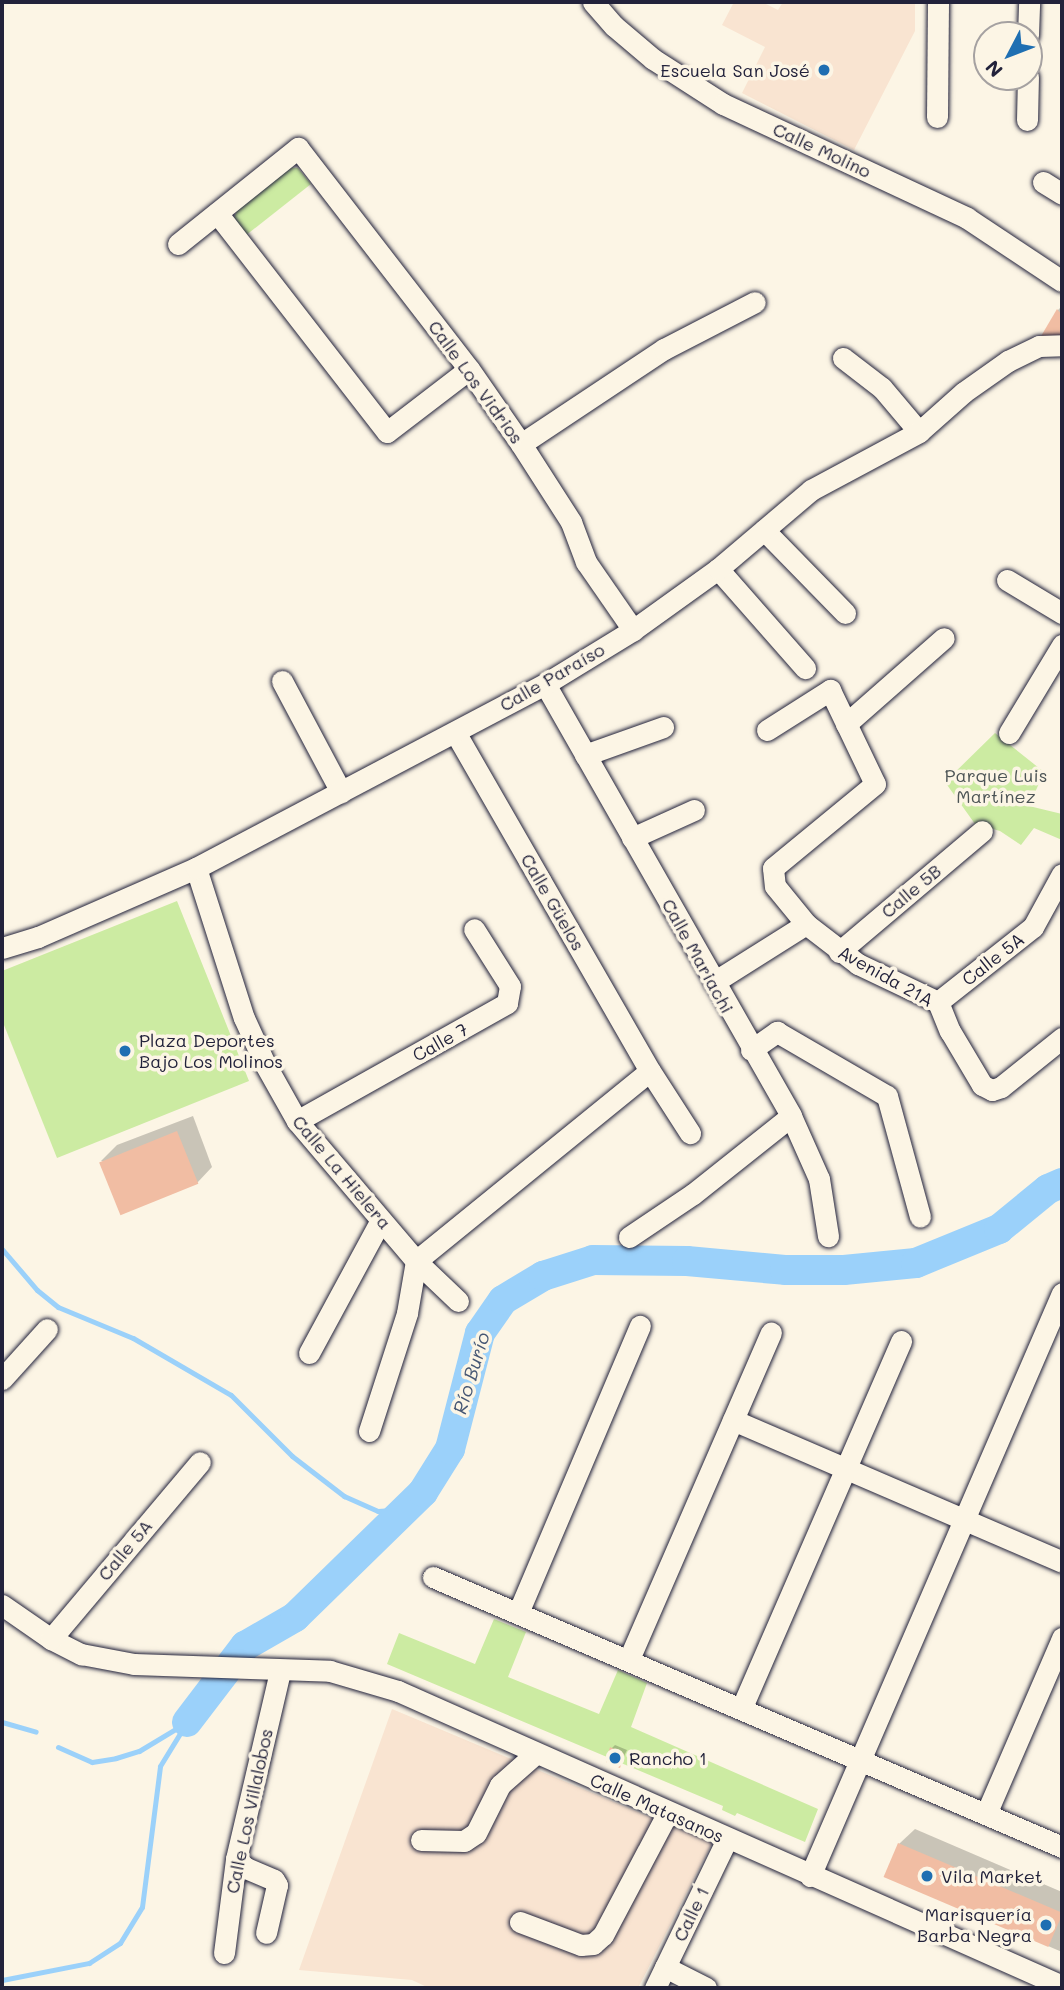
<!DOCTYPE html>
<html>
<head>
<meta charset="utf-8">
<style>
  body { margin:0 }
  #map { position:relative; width:1064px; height:1990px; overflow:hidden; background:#fcf5e5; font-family:Mali,sans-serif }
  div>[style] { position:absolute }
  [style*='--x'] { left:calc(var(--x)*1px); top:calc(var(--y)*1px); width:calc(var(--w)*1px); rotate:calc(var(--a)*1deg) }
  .built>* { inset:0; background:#f9e4d1 }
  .green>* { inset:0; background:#cceba2 }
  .shadow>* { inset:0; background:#0003 }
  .stream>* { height:5px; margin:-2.5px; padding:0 2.5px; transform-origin:2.5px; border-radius:2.5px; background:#9bd1fa }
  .river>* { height:30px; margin:-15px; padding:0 15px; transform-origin:15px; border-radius:15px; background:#9bd1fa }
  .building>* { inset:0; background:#f1bda3; transform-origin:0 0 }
  .roads { filter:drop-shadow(0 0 2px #22223b) drop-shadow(0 0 2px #22223b) }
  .minor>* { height:21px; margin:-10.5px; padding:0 10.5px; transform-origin:10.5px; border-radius:10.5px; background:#fcf5e5 }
  .dots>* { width:19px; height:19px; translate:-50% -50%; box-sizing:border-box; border:4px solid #fcf5e5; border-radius:50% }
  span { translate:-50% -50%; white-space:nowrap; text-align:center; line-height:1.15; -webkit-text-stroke:7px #fcf5e5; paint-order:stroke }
  .poi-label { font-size:18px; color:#22223b }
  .right { translate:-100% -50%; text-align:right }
  .left { translate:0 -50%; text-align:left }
  .street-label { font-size:18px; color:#22223b }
  .park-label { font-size:18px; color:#4c5455 }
  .water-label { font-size:19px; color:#465774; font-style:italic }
  .frame { position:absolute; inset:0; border:4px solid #22223b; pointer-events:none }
  .north { position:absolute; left:973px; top:21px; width:70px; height:70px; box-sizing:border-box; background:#fcf5e5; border:2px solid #a5a1a1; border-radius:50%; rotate:228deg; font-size:19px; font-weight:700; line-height:28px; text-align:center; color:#22223b }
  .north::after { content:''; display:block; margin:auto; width:24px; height:32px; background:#1f6fb2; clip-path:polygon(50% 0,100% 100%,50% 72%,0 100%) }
</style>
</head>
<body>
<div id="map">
  <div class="built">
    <i style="clip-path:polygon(734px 2px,762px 2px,778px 10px,783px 2px,915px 2px,915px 31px,854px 150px,742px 93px,765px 47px,722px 25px)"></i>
    <i style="clip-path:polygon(392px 1709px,712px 1843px,638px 1988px,429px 1988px,412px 1980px,299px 1970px)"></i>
  </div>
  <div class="green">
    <i style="clip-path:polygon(288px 167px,298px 168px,311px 184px,245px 236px,234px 218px,238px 207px)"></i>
    <i style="clip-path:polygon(995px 733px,1044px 772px,1029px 806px,1062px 814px,1062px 840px,1034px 828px,1021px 845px,1000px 831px,975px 824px,945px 782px)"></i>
    <i style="clip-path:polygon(177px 901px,249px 1081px,57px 1158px,2px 1020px,2px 971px)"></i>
    <i style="clip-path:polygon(494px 1619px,526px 1632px,508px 1677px,599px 1714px,618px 1670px,647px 1683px,631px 1727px,818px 1809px,805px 1842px,737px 1813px,735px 1816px,722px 1810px,723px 1806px,387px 1664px,399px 1633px,475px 1664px)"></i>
  </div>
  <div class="shadow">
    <i style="clip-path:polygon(1062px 306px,1062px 342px,1040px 341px,1058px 310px)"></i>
    <i style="clip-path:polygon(193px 1116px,212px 1167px,197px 1183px,101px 1161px,117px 1145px)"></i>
    <i style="clip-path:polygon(615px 1745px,627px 1750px,619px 1766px,612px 1748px)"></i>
    <i style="clip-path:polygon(915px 1829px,1062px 1892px,1062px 1952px,886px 1876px,899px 1844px)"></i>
  </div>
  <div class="stream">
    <i style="--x:2;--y:1249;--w:54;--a:49.5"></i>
    <i style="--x:37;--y:1290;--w:27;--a:39"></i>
    <i style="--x:58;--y:1307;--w:81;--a:22.5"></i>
    <i style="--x:133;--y:1338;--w:113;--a:30.2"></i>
    <i style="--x:231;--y:1395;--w:86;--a:45"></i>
    <i style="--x:292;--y:1456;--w:66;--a:37.6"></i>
    <i style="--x:344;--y:1496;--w:37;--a:24"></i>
    <i style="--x:378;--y:1511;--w:27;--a:-4"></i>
    <i style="--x:2;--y:1722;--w:35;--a:16"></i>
    <i style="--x:58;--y:1747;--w:37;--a:24"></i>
    <i style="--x:92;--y:1762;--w:24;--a:-9"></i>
    <i style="--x:116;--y:1758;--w:24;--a:-17"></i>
    <i style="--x:139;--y:1751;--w:52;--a:-31"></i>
    <i style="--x:2;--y:1980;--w:89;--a:-11.1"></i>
    <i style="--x:89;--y:1963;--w:37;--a:-33"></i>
    <i style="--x:120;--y:1943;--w:42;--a:-58.6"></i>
    <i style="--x:142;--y:1907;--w:142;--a:-82.7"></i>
    <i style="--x:160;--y:1766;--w:52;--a:-58.5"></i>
  </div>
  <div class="river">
    <i style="--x:187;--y:1722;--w:96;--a:-52.7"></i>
    <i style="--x:245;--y:1646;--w:58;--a:-30.1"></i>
    <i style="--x:295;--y:1617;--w:179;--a:-44.3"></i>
    <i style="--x:423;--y:1492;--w:51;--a:-57.9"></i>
    <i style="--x:450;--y:1449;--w:120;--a:-75.5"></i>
    <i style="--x:480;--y:1333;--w:40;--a:-55.1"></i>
    <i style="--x:503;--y:1300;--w:47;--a:-31"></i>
    <i style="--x:543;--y:1276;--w:52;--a:-17.7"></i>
    <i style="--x:593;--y:1260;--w:94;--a:0.6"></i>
    <i style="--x:687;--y:1261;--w:98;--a:5.2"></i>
    <i style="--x:785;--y:1270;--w:59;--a:0"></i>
    <i style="--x:844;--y:1270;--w:72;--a:-5.6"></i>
    <i style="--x:916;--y:1263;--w:90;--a:-22.3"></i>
    <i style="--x:999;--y:1229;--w:63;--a:-39.2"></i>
    <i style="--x:1048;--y:1189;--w:15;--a:-23"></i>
  </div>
  <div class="building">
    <i style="clip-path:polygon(1057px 309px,1062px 315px,1062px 344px,1037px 343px)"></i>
    <i style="left:177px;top:1131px;width:57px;height:84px;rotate:68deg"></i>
    <i style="clip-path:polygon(610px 1747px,624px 1754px,620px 1768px,606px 1762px)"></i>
    <i style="left:898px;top:1843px;width:179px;height:37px;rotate:23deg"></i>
  </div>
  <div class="roads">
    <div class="minor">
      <i style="--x:593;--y:2;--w:32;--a:49"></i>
      <i style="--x:614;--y:26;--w:51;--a:40.2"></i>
      <i style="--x:653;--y:59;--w:83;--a:32.7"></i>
      <i style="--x:723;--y:104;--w:269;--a:25"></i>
      <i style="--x:967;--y:218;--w:114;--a:33.6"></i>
      <i style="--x:1028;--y:35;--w:33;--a:-88"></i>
      <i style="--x:937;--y:117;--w:115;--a:-89.5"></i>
      <i style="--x:1027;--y:120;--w:43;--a:-88.7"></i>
      <i style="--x:1043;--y:182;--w:22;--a:32"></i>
      <i style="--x:217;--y:213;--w:277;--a:52.2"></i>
      <i style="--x:387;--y:432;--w:103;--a:-37.5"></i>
      <i style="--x:178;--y:244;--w:154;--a:-38.7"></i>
      <i style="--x:298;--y:148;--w:279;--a:52.3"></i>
      <i style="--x:469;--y:369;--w:91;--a:55.3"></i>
      <i style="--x:521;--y:444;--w:93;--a:57.3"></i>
      <i style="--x:571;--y:522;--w:43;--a:69.4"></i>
      <i style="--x:586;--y:562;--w:83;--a:55.3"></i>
      <i style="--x:843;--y:358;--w:49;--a:37.6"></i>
      <i style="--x:882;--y:388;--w:57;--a:49.9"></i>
      <i style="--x:521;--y:444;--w:172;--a:-33.6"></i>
      <i style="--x:664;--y:349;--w:102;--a:-27.3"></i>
      <i style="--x:764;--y:530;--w:116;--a:45.7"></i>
      <i style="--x:718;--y:569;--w:132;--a:48.7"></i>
      <i style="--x:1007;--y:580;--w:64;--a:31"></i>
      <i style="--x:282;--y:681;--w:126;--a:62"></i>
      <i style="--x:545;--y:684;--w:497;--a:60.3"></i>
      <i style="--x:791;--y:1116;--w:69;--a:66"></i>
      <i style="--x:819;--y:1179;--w:58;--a:81"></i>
      <i style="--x:846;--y:724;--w:130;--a:-41.3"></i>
      <i style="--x:767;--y:730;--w:75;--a:-32.4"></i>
      <i style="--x:830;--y:690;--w:104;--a:64.4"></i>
      <i style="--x:875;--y:784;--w:132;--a:140.5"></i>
      <i style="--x:773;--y:868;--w:18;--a:84"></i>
      <i style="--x:775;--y:886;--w:49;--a:50.8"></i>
      <i style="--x:806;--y:924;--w:66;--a:37.6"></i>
      <i style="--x:858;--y:964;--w:89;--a:25.4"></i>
      <i style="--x:938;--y:1002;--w:31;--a:68"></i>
      <i style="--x:950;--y:1031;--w:63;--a:59.3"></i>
      <i style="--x:982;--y:1085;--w:11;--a:27"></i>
      <i style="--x:992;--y:1090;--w:9;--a:-18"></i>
      <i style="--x:1001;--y:1087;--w:78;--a:-38.8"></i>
      <i style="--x:455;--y:732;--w:391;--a:60.1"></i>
      <i style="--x:650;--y:1071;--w:74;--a:57.2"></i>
      <i style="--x:1009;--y:733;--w:103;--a:-58.9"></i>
      <i style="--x:585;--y:755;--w:83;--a:-19.7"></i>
      <i style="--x:632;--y:838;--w:68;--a:-24.3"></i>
      <i style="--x:196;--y:868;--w:157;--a:72.3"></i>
      <i style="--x:244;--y:1018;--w:51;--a:65.5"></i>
      <i style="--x:265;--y:1064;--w:65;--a:60.7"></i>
      <i style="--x:297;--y:1121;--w:184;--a:49.6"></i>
      <i style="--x:416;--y:1261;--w:58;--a:43.6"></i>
      <i style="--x:2;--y:948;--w:38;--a:-17"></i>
      <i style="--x:38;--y:937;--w:172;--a:-23.6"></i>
      <i style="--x:196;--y:868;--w:395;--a:-27.8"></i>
      <i style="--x:545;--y:684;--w:103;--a:-31.5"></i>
      <i style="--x:633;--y:630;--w:105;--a:-35.7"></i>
      <i style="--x:718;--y:569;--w:122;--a:-40.3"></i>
      <i style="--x:811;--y:490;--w:123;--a:-28.2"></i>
      <i style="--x:919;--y:432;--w:60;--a:-41.6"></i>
      <i style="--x:964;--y:392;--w:54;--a:-35.2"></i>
      <i style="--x:1008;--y:361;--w:34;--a:-26"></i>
      <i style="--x:1039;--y:346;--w:23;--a:-2"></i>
      <i style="--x:839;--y:952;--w:187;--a:-40.2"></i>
      <i style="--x:714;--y:982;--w:109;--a:-32.2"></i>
      <i style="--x:938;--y:1002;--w:121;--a:-38.3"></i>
      <i style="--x:1033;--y:927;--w:60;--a:-61.3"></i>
      <i style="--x:751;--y:1050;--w:32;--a:-35"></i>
      <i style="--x:777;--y:1032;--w:127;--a:30.2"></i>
      <i style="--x:887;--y:1096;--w:125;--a:74.7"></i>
      <i style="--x:297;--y:1121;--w:241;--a:-29.3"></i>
      <i style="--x:507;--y:1003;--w:17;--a:-80"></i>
      <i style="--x:510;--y:986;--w:67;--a:-122.3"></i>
      <i style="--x:629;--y:1237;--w:77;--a:-33.9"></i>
      <i style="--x:693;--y:1194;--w:125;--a:-38.5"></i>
      <i style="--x:309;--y:1353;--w:151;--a:-61.6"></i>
      <i style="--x:2;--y:1379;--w:67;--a:-48"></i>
      <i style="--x:733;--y:1420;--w:358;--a:23.3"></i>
      <i style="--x:369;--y:1431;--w:124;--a:-72.1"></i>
      <i style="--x:407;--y:1313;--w:53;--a:-80.2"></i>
      <i style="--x:416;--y:1261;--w:301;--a:-39.1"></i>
      <i style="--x:433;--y:1577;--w:685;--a:23.23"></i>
      <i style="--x:2;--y:1605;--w:60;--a:34.8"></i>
      <i style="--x:51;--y:1639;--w:34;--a:27"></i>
      <i style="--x:81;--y:1654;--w:54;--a:10.7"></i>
      <i style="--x:134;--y:1664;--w:196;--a:2"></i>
      <i style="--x:330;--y:1671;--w:71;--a:16.4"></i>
      <i style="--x:398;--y:1691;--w:727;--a:23.95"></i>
      <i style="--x:518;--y:1613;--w:312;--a:-67"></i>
      <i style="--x:51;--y:1639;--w:231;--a:-49.9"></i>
      <i style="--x:629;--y:1659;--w:356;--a:-66.5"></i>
      <i style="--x:742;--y:1707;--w:399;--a:-66.5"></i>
      <i style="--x:986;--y:1814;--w:192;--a:-66.6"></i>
      <i style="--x:421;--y:1840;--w:43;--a:1.3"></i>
      <i style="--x:464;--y:1841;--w:14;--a:-34"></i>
      <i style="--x:476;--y:1833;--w:54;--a:-63.4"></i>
      <i style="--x:500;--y:1785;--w:47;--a:-41.5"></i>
      <i style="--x:236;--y:1859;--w:13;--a:42"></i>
      <i style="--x:246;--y:1868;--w:30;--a:23"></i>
      <i style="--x:274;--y:1880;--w:6;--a:59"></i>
      <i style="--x:277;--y:1885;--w:49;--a:102.9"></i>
      <i style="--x:810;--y:1876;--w:635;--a:-66.62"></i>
      <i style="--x:520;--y:1922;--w:65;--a:20.7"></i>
      <i style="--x:581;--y:1945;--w:12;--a:-5"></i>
      <i style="--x:593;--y:1944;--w:13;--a:-42"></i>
      <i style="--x:603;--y:1935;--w:139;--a:-62.1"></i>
      <i style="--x:224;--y:1953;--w:95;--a:-82.7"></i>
      <i style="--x:236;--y:1859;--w:193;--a:-76.8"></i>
      <i style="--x:665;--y:1967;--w:46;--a:27.1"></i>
      <i style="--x:655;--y:1988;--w:165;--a:-64.2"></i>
    </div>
  </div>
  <div class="dots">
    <i style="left:824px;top:70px;background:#1f6fb2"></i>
    <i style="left:125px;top:1051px;background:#1f6fb2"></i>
    <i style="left:615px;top:1758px;background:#1f6fb2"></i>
    <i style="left:927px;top:1876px;background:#1f6fb2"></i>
    <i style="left:1046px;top:1925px;background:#1f6fb2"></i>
  </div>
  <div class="poi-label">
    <span class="right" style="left:810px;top:70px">Escuela San José</span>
    <span class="left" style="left:139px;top:1051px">Plaza Deportes<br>Bajo Los Molinos</span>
    <span class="left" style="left:629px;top:1758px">Rancho 1</span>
    <span class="left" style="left:941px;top:1876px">Vila Market</span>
    <span class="right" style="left:1032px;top:1925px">Marisquería<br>Barba Negra</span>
  </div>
  <div class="street-label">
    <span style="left:822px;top:150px;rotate:25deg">Calle Molino</span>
    <span style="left:476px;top:382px;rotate:54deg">Calle Los Vidrios</span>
    <span style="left:552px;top:677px;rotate:-30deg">Calle Paraíso</span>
    <span style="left:911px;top:891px;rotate:-40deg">Calle 5B</span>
    <span style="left:553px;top:902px;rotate:60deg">Calle Güelos</span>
    <span style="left:698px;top:956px;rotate:61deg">Calle Mariachi</span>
    <span style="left:993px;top:959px;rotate:-38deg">Calle 5A</span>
    <span style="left:886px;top:976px;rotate:29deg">Avenida 21A</span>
    <span style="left:440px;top:1042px;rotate:-29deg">Calle 7</span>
    <span style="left:342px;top:1172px;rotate:50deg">Calle La Hielera</span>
    <span style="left:125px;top:1550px;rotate:-50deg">Calle 5A</span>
    <span style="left:657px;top:1808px;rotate:24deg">Calle Matasanos</span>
    <span style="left:249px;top:1811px;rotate:-78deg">Calle Los Villalobos</span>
    <span style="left:691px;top:1914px;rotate:-64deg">Calle 1</span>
  </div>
  <div class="park-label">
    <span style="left:996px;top:786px">Parque Luis<br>Martínez</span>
  </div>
  <div class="water-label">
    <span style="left:471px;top:1373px;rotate:-73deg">Río Burío</span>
  </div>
  <div class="frame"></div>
  <div class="north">N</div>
</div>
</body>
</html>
